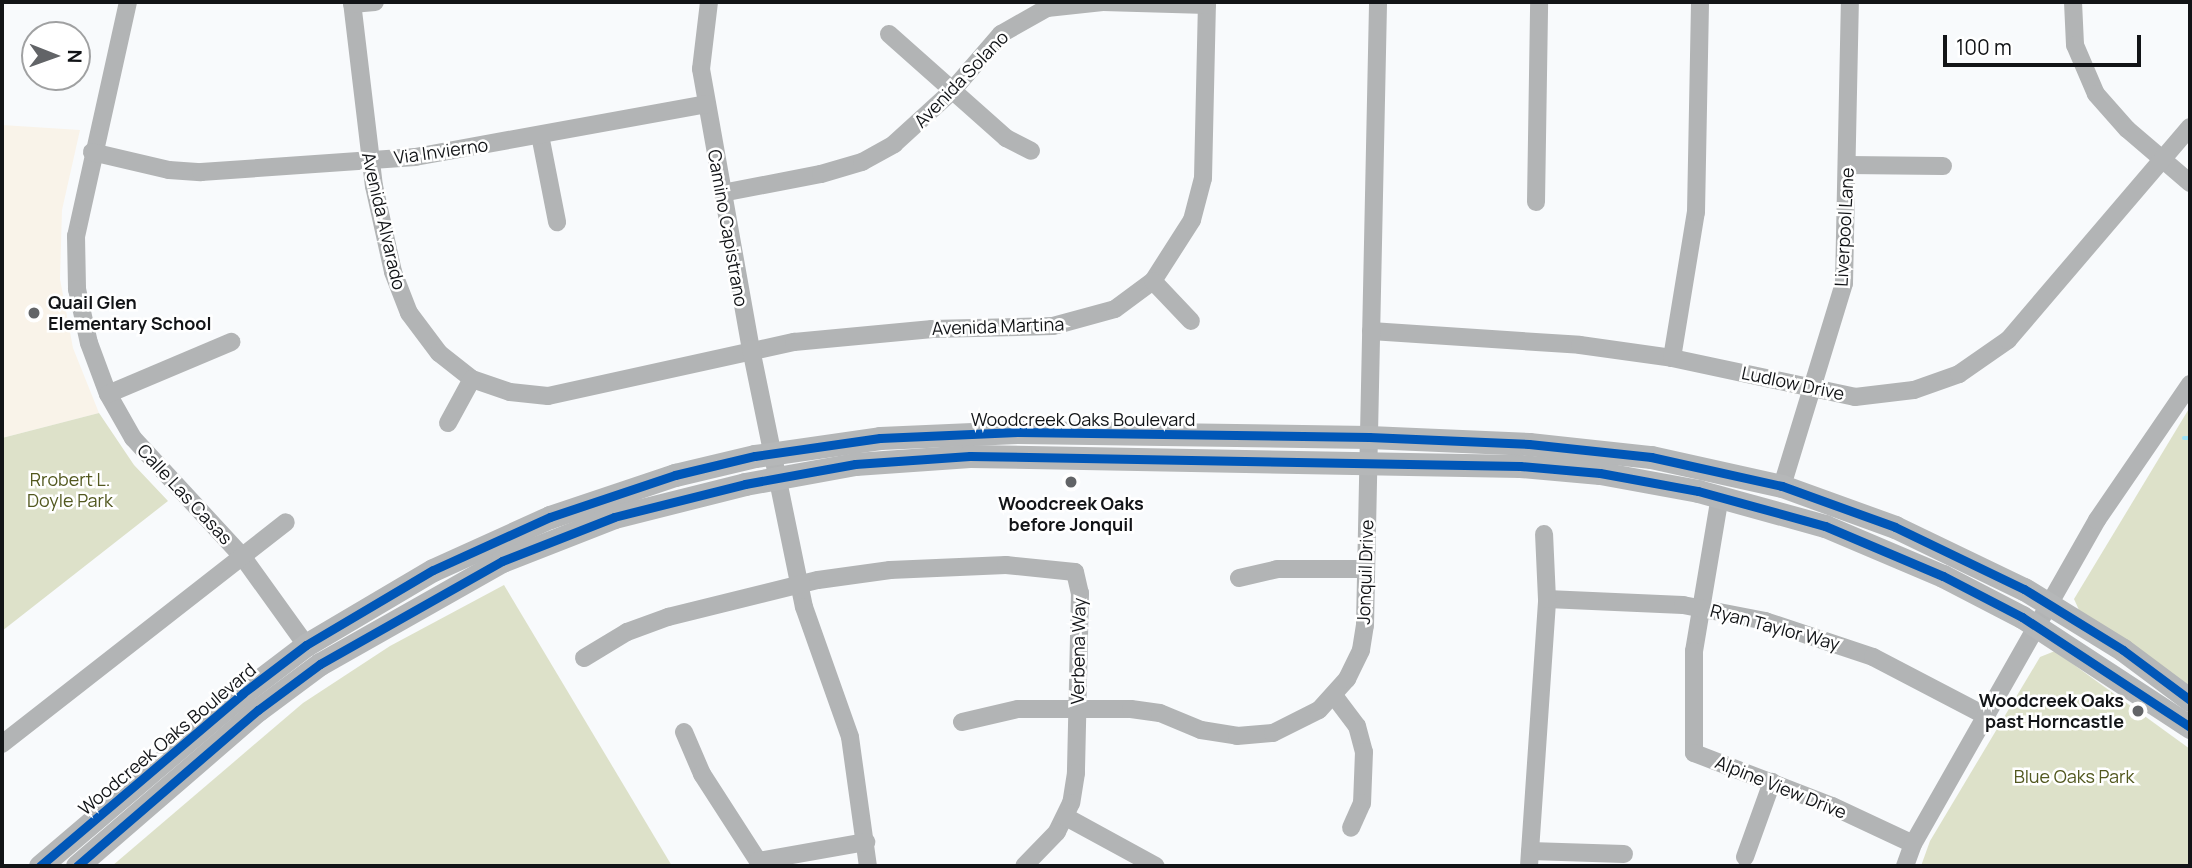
<!DOCTYPE html>
<html>
<head>
<meta charset="utf-8">
<style>
  body { margin:0 }
  #map { position:relative; width:2192px; height:868px; overflow:hidden; background:#f8fafc; font-family:Manrope,sans-serif }
  div>[style] { position:absolute }
  [style*='--x'] { left:calc(var(--x)*1px); top:calc(var(--y)*1px); width:calc(var(--w)*1px); rotate:calc(var(--a)*1deg) }
  .education>* { inset:0; background:#f9f3e9 }
  .green>* { inset:0; background:#dde1c9 }
  .stream>* { height:4.5px; margin:-2.25px; padding:0 2.25px; transform-origin:2.25px; border-radius:2.25px; background:#9ce2f5 }
  .minor>* { height:18px; margin:-9px; padding:0 9px; transform-origin:9px; border-radius:9px; background:#b2b4b5 }
  .major>* { height:23px; margin:-11.5px; padding:0 11.5px; transform-origin:11.5px; border-radius:11.5px; background:#b5b7b8 }
  .cycleway>* { height:9px; margin:-4.5px; padding:0 4.5px; transform-origin:4.5px; border-radius:4.5px; background:#0057b8 }
  .dots>* { width:19px; height:19px; translate:-50% -50%; box-sizing:border-box; border:4px solid #fff; border-radius:50% }
  span { translate:-50% -50%; white-space:nowrap; text-align:center; line-height:1.15; -webkit-text-stroke:5px #fff; paint-order:stroke }
  .street-label { font-size:18px; color:#121417 }
  .poi-label { font-size:18px; color:#121417; font-weight:700 }
  .left { translate:0 -50%; text-align:left }
  .right { translate:-100% -50%; text-align:right }
  .park-label { font-size:18px; color:#52581f }
  .frame { position:absolute; inset:0; border:4px solid #121417; pointer-events:none }
  .north { position:absolute; left:21px; top:21px; width:70px; height:70px; box-sizing:border-box; background:#fff; border:2px solid #a0a1a2; border-radius:50%; rotate:91deg; font-size:19px; font-weight:700; line-height:28px; text-align:center; color:#121417 }
  .north::after { content:''; display:block; margin:auto; width:24px; height:32px; background:#626467; clip-path:polygon(50% 0,100% 100%,50% 72%,0 100%) }
  .scale { position:absolute; left:1943px; top:35px; width:198px; height:32px; box-sizing:border-box; border:4px solid #121417; border-top:0; padding-left:9px; font-size:21px; line-height:24px; white-space:nowrap; color:#121417; -webkit-text-stroke:5px #fff; paint-order:stroke }
</style>
</head>
<body>
<div id="map">
  <div class="education">
    <i style="clip-path:polygon(2px 125px,80px 130px,62px 210px,60px 279px,73px 348px,99px 413px,2px 438px)"></i>
  </div>
  <div class="green">
    <i style="clip-path:polygon(2190px 407px,2190px 688px,2079px 610px,2074px 599px)"></i>
    <i style="clip-path:polygon(99px 413px,134px 465px,168px 501px,2px 631px,2px 438px)"></i>
    <i style="clip-path:polygon(504px 585px,672px 866px,112px 866px,303px 703px,390px 646px)"></i>
    <i style="clip-path:polygon(2055px 651px,2190px 749px,2190px 866px,1921px 866px,1930px 841px,2040px 657px)"></i>
  </div>
  <div class="stream">
    <i style="--x:2184;--y:438;--w:6;--a:0"></i>
  </div>
  <div class="minor">
    <i style="--x:128;--y:2;--w:240;--a:102.5"></i>
    <i style="--x:76;--y:236;--w:53;--a:88.9"></i>
    <i style="--x:77;--y:289;--w:55;--a:77.5"></i>
    <i style="--x:89;--y:343;--w:54;--a:69.6"></i>
    <i style="--x:108;--y:394;--w:51;--a:60.4"></i>
    <i style="--x:133;--y:438;--w:161;--a:47.3"></i>
    <i style="--x:242;--y:556;--w:110;--a:54.3"></i>
    <i style="--x:352;--y:2;--w:185;--a:83.2"></i>
    <i style="--x:374;--y:186;--w:88;--a:77.5"></i>
    <i style="--x:393;--y:272;--w:44;--a:68.7"></i>
    <i style="--x:409;--y:313;--w:50;--a:53.1"></i>
    <i style="--x:439;--y:353;--w:42;--a:38.2"></i>
    <i style="--x:472;--y:379;--w:40;--a:18.9"></i>
    <i style="--x:510;--y:392;--w:38;--a:6"></i>
    <i style="--x:548;--y:396;--w:252;--a:-12.4"></i>
    <i style="--x:794;--y:342;--w:139;--a:-5.4"></i>
    <i style="--x:932;--y:329;--w:121;--a:-1.4"></i>
    <i style="--x:1053;--y:326;--w:64;--a:-15.3"></i>
    <i style="--x:1115;--y:309;--w:47;--a:-36.4"></i>
    <i style="--x:1153;--y:281;--w:72;--a:-57.4"></i>
    <i style="--x:1192;--y:220;--w:43;--a:-75.3"></i>
    <i style="--x:1203;--y:178;--w:176;--a:-88.7"></i>
    <i style="--x:709;--y:2;--w:67;--a:96.8"></i>
    <i style="--x:701;--y:69;--w:284;--a:79.9"></i>
    <i style="--x:751;--y:349;--w:263;--a:78.4"></i>
    <i style="--x:804;--y:607;--w:138;--a:70.5"></i>
    <i style="--x:850;--y:737;--w:130;--a:82.1"></i>
    <i style="--x:2073;--y:2;--w:43;--a:87.3"></i>
    <i style="--x:2075;--y:45;--w:53;--a:66.8"></i>
    <i style="--x:2096;--y:94;--w:47;--a:48.5"></i>
    <i style="--x:2127;--y:129;--w:83;--a:40.6"></i>
    <i style="--x:352;--y:4;--w:23;--a:-5"></i>
    <i style="--x:889;--y:34;--w:157;--a:41.6"></i>
    <i style="--x:1006;--y:138;--w:28;--a:27"></i>
    <i style="--x:540;--y:135;--w:89;--a:78.9"></i>
    <i style="--x:92;--y:152;--w:79;--a:13.2"></i>
    <i style="--x:169;--y:170;--w:32;--a:4"></i>
    <i style="--x:201;--y:172;--w:215;--a:-4"></i>
    <i style="--x:415;--y:157;--w:296;--a:-10.3"></i>
    <i style="--x:1848;--y:165;--w:95;--a:0.6"></i>
    <i style="--x:722;--y:193;--w:101;--a:-10.9"></i>
    <i style="--x:821;--y:174;--w:43;--a:-16.3"></i>
    <i style="--x:862;--y:162;--w:37;--a:-29"></i>
    <i style="--x:894;--y:144;--w:77;--a:-42.4"></i>
    <i style="--x:951;--y:92;--w:77;--a:-49.2"></i>
    <i style="--x:1001;--y:34;--w:53;--a:-29.5"></i>
    <i style="--x:1047;--y:8;--w:56;--a:-6.1"></i>
    <i style="--x:1103;--y:2;--w:104;--a:1.7"></i>
    <i style="--x:1536;--y:202;--w:200;--a:-89.1"></i>
    <i style="--x:1153;--y:281;--w:55;--a:46.5"></i>
    <i style="--x:1371;--y:331;--w:209;--a:3.8"></i>
    <i style="--x:1580;--y:345;--w:93;--a:8"></i>
    <i style="--x:1672;--y:358;--w:187;--a:12"></i>
    <i style="--x:1855;--y:397;--w:59;--a:-6.8"></i>
    <i style="--x:1914;--y:390;--w:48;--a:-19.6"></i>
    <i style="--x:1959;--y:374;--w:60;--a:-34.8"></i>
    <i style="--x:2008;--y:340;--w:280;--a:-49.5"></i>
    <i style="--x:1672;--y:358;--w:148;--a:-80.7"></i>
    <i style="--x:1696;--y:212;--w:210;--a:-88.9"></i>
    <i style="--x:108;--y:394;--w:134;--a:-22.9"></i>
    <i style="--x:448;--y:423;--w:50;--a:-61.4"></i>
    <i style="--x:1782;--y:486;--w:212;--a:-73"></i>
    <i style="--x:1844;--y:283;--w:281;--a:-88.8"></i>
    <i style="--x:1720;--y:496;--w:157;--a:99.5"></i>
    <i style="--x:1694;--y:651;--w:102;--a:90"></i>
    <i style="--x:1694;--y:753;--w:148;--a:21"></i>
    <i style="--x:1832;--y:806;--w:89;--a:25.1"></i>
    <i style="--x:1239;--y:578;--w:39;--a:-13"></i>
    <i style="--x:1277;--y:569;--w:89;--a:0"></i>
    <i style="--x:1547;--y:599;--w:136;--a:2.5"></i>
    <i style="--x:1683;--y:605;--w:84;--a:11"></i>
    <i style="--x:1765;--y:621;--w:114;--a:18.4"></i>
    <i style="--x:1873;--y:657;--w:127;--a:27.6"></i>
    <i style="--x:584;--y:658;--w:50;--a:-31.2"></i>
    <i style="--x:627;--y:632;--w:44;--a:-20.1"></i>
    <i style="--x:668;--y:617;--w:154;--a:-13.9"></i>
    <i style="--x:818;--y:580;--w:73;--a:-7.9"></i>
    <i style="--x:890;--y:570;--w:116;--a:-2.5"></i>
    <i style="--x:1006;--y:565;--w:69;--a:5.8"></i>
    <i style="--x:1075;--y:572;--w:22;--a:77"></i>
    <i style="--x:1080;--y:593;--w:180;--a:91.3"></i>
    <i style="--x:1076;--y:773;--w:30;--a:99"></i>
    <i style="--x:1071;--y:803;--w:32;--a:116"></i>
    <i style="--x:1057;--y:832;--w:47;--a:134.1"></i>
    <i style="--x:1335;--y:697;--w:36;--a:53"></i>
    <i style="--x:1357;--y:726;--w:27;--a:75"></i>
    <i style="--x:1364;--y:752;--w:51;--a:92.2"></i>
    <i style="--x:1362;--y:803;--w:27;--a:114"></i>
    <i style="--x:962;--y:722;--w:57;--a:-13.1"></i>
    <i style="--x:1018;--y:709;--w:113;--a:0"></i>
    <i style="--x:1131;--y:709;--w:29;--a:8"></i>
    <i style="--x:1160;--y:713;--w:44;--a:22.5"></i>
    <i style="--x:1201;--y:730;--w:36;--a:9"></i>
    <i style="--x:1237;--y:736;--w:36;--a:-5"></i>
    <i style="--x:1273;--y:733;--w:51;--a:-26.6"></i>
    <i style="--x:1319;--y:710;--w:42;--a:-47.9"></i>
    <i style="--x:1347;--y:679;--w:32;--a:-64"></i>
    <i style="--x:1361;--y:650;--w:25;--a:-81"></i>
    <i style="--x:1365;--y:625;--w:623;--a:-88.8"></i>
    <i style="--x:684;--y:732;--w:46;--a:66.8"></i>
    <i style="--x:702;--y:774;--w:103;--a:57.2"></i>
    <i style="--x:758;--y:861;--w:110;--a:-10"></i>
    <i style="--x:2;--y:744;--w:360;--a:-38"></i>
    <i style="--x:1066;--y:817;--w:102;--a:28.6"></i>
    <i style="--x:1530;--y:851;--w:94;--a:1.8"></i>
    <i style="--x:1745;--y:857;--w:80;--a:-70.2"></i>
    <i style="--x:1529;--y:866;--w:268;--a:-86.1"></i>
    <i style="--x:1547;--y:599;--w:65;--a:-92.6"></i>
    <i style="--x:1905;--y:866;--w:23;--a:-70"></i>
    <i style="--x:1913;--y:844;--w:373;--a:-60.4"></i>
    <i style="--x:2097;--y:520;--w:165;--a:-55.6"></i>
  </div>
  <div class="major">
    <i style="--x:40;--y:866;--w:267;--a:-40.4"></i>
    <i style="--x:243;--y:693;--w:79;--a:-37.3"></i>
    <i style="--x:306;--y:645;--w:147;--a:-30.6"></i>
    <i style="--x:433;--y:570;--w:128;--a:-24.4"></i>
    <i style="--x:550;--y:517;--w:132;--a:-18.6"></i>
    <i style="--x:675;--y:475;--w:82;--a:-13.4"></i>
    <i style="--x:755;--y:456;--w:126;--a:-8.2"></i>
    <i style="--x:880;--y:438;--w:138;--a:-2.5"></i>
    <i style="--x:1018;--y:432;--w:351;--a:0.8"></i>
    <i style="--x:1369;--y:437;--w:160;--a:2.5"></i>
    <i style="--x:1529;--y:444;--w:123;--a:6.1"></i>
    <i style="--x:1651;--y:457;--w:134;--a:12.5"></i>
    <i style="--x:1782;--y:486;--w:120;--a:19.9"></i>
    <i style="--x:1895;--y:527;--w:143;--a:25.7"></i>
    <i style="--x:2024;--y:589;--w:116;--a:31.6"></i>
    <i style="--x:2123;--y:650;--w:84;--a:36.7"></i>
    <i style="--x:77;--y:866;--w:239;--a:-40.8"></i>
    <i style="--x:258;--y:710;--w:77;--a:-36.6"></i>
    <i style="--x:320;--y:664;--w:209;--a:-29.5"></i>
    <i style="--x:502;--y:561;--w:120;--a:-21.4"></i>
    <i style="--x:614;--y:517;--w:135;--a:-14.1"></i>
    <i style="--x:745;--y:484;--w:112;--a:-10.3"></i>
    <i style="--x:855;--y:464;--w:115;--a:-4"></i>
    <i style="--x:970;--y:456;--w:550;--a:1.04"></i>
    <i style="--x:1520;--y:466;--w:80;--a:5"></i>
    <i style="--x:1600;--y:473;--w:100;--a:10.4"></i>
    <i style="--x:1698;--y:491;--w:132;--a:15.4"></i>
    <i style="--x:1825;--y:526;--w:128;--a:23"></i>
    <i style="--x:1943;--y:576;--w:89;--a:27.4"></i>
    <i style="--x:2022;--y:617;--w:201;--a:33.2"></i>
  </div>
  <div class="cycleway">
    <i style="--x:40;--y:866;--w:267;--a:-40.4"></i>
    <i style="--x:243;--y:693;--w:79;--a:-37.3"></i>
    <i style="--x:306;--y:645;--w:147;--a:-30.6"></i>
    <i style="--x:433;--y:570;--w:128;--a:-24.4"></i>
    <i style="--x:550;--y:517;--w:132;--a:-18.6"></i>
    <i style="--x:675;--y:475;--w:82;--a:-13.4"></i>
    <i style="--x:755;--y:456;--w:126;--a:-8.2"></i>
    <i style="--x:880;--y:438;--w:138;--a:-2.5"></i>
    <i style="--x:1018;--y:432;--w:351;--a:0.8"></i>
    <i style="--x:1369;--y:437;--w:160;--a:2.5"></i>
    <i style="--x:1529;--y:444;--w:123;--a:6.1"></i>
    <i style="--x:1651;--y:457;--w:134;--a:12.5"></i>
    <i style="--x:1782;--y:486;--w:120;--a:19.9"></i>
    <i style="--x:1895;--y:527;--w:143;--a:25.7"></i>
    <i style="--x:2024;--y:589;--w:116;--a:31.6"></i>
    <i style="--x:2123;--y:650;--w:84;--a:36.7"></i>
    <i style="--x:77;--y:866;--w:239;--a:-40.8"></i>
    <i style="--x:258;--y:710;--w:77;--a:-36.6"></i>
    <i style="--x:320;--y:664;--w:209;--a:-29.5"></i>
    <i style="--x:502;--y:561;--w:120;--a:-21.4"></i>
    <i style="--x:614;--y:517;--w:135;--a:-14.1"></i>
    <i style="--x:745;--y:484;--w:112;--a:-10.3"></i>
    <i style="--x:855;--y:464;--w:115;--a:-4"></i>
    <i style="--x:970;--y:456;--w:550;--a:1.04"></i>
    <i style="--x:1520;--y:466;--w:80;--a:5"></i>
    <i style="--x:1600;--y:473;--w:100;--a:10.4"></i>
    <i style="--x:1698;--y:491;--w:132;--a:15.4"></i>
    <i style="--x:1825;--y:526;--w:128;--a:23"></i>
    <i style="--x:1943;--y:576;--w:89;--a:27.4"></i>
    <i style="--x:2022;--y:617;--w:201;--a:33.2"></i>
  </div>
  <div class="dots">
    <i style="left:34px;top:313px;background:#626467"></i>
    <i style="left:1071px;top:482px;background:#626467"></i>
    <i style="left:2138px;top:711px;background:#626467"></i>
  </div>
  <div class="street-label">
    <span style="left:961px;top:79px;rotate:-46deg">Avenida Solano</span>
    <span style="left:441px;top:151px;rotate:-8deg">Via Invierno</span>
    <span style="left:384px;top:221px;rotate:77deg">Avenida Alvarado</span>
    <span style="left:1844px;top:227px;rotate:-87deg">Liverpool Lane</span>
    <span style="left:728px;top:228px;rotate:80deg">Camino Capistrano</span>
    <span style="left:998px;top:326px;rotate:-2deg">Avenida Martina</span>
    <span style="left:1793px;top:383px;rotate:12deg">Ludlow Drive</span>
    <span style="left:1083px;top:419px">Woodcreek Oaks Boulevard</span>
    <span style="left:185px;top:494px;rotate:47deg">Calle Las Casas</span>
    <span style="left:1365px;top:572px;rotate:-88deg">Jonquil Drive</span>
    <span style="left:1775px;top:627px;rotate:15deg">Ryan Taylor Way</span>
    <span style="left:1078px;top:651px;rotate:-89deg">Verbena Way</span>
    <span style="left:167px;top:739px;rotate:-40deg">Woodcreek Oaks Boulevard</span>
    <span style="left:1781px;top:787px;rotate:22deg">Alpine View Drive</span>
  </div>
  <div class="poi-label">
    <span class="left" style="left:48px;top:313px">Quail Glen<br>Elementary School</span>
    <span style="left:1071px;top:514px">Woodcreek Oaks<br>before Jonquil</span>
    <span class="right" style="left:2124px;top:711px">Woodcreek Oaks<br>past Horncastle</span>
  </div>
  <div class="park-label">
    <span style="left:70px;top:490px">Rrobert L.<br>Doyle Park</span>
    <span style="left:2074px;top:776px">Blue Oaks Park</span>
  </div>
  <div class="frame"></div>
  <div class="north">N</div>
  <div class="scale">100 m</div>
</div>
</body>
</html>
